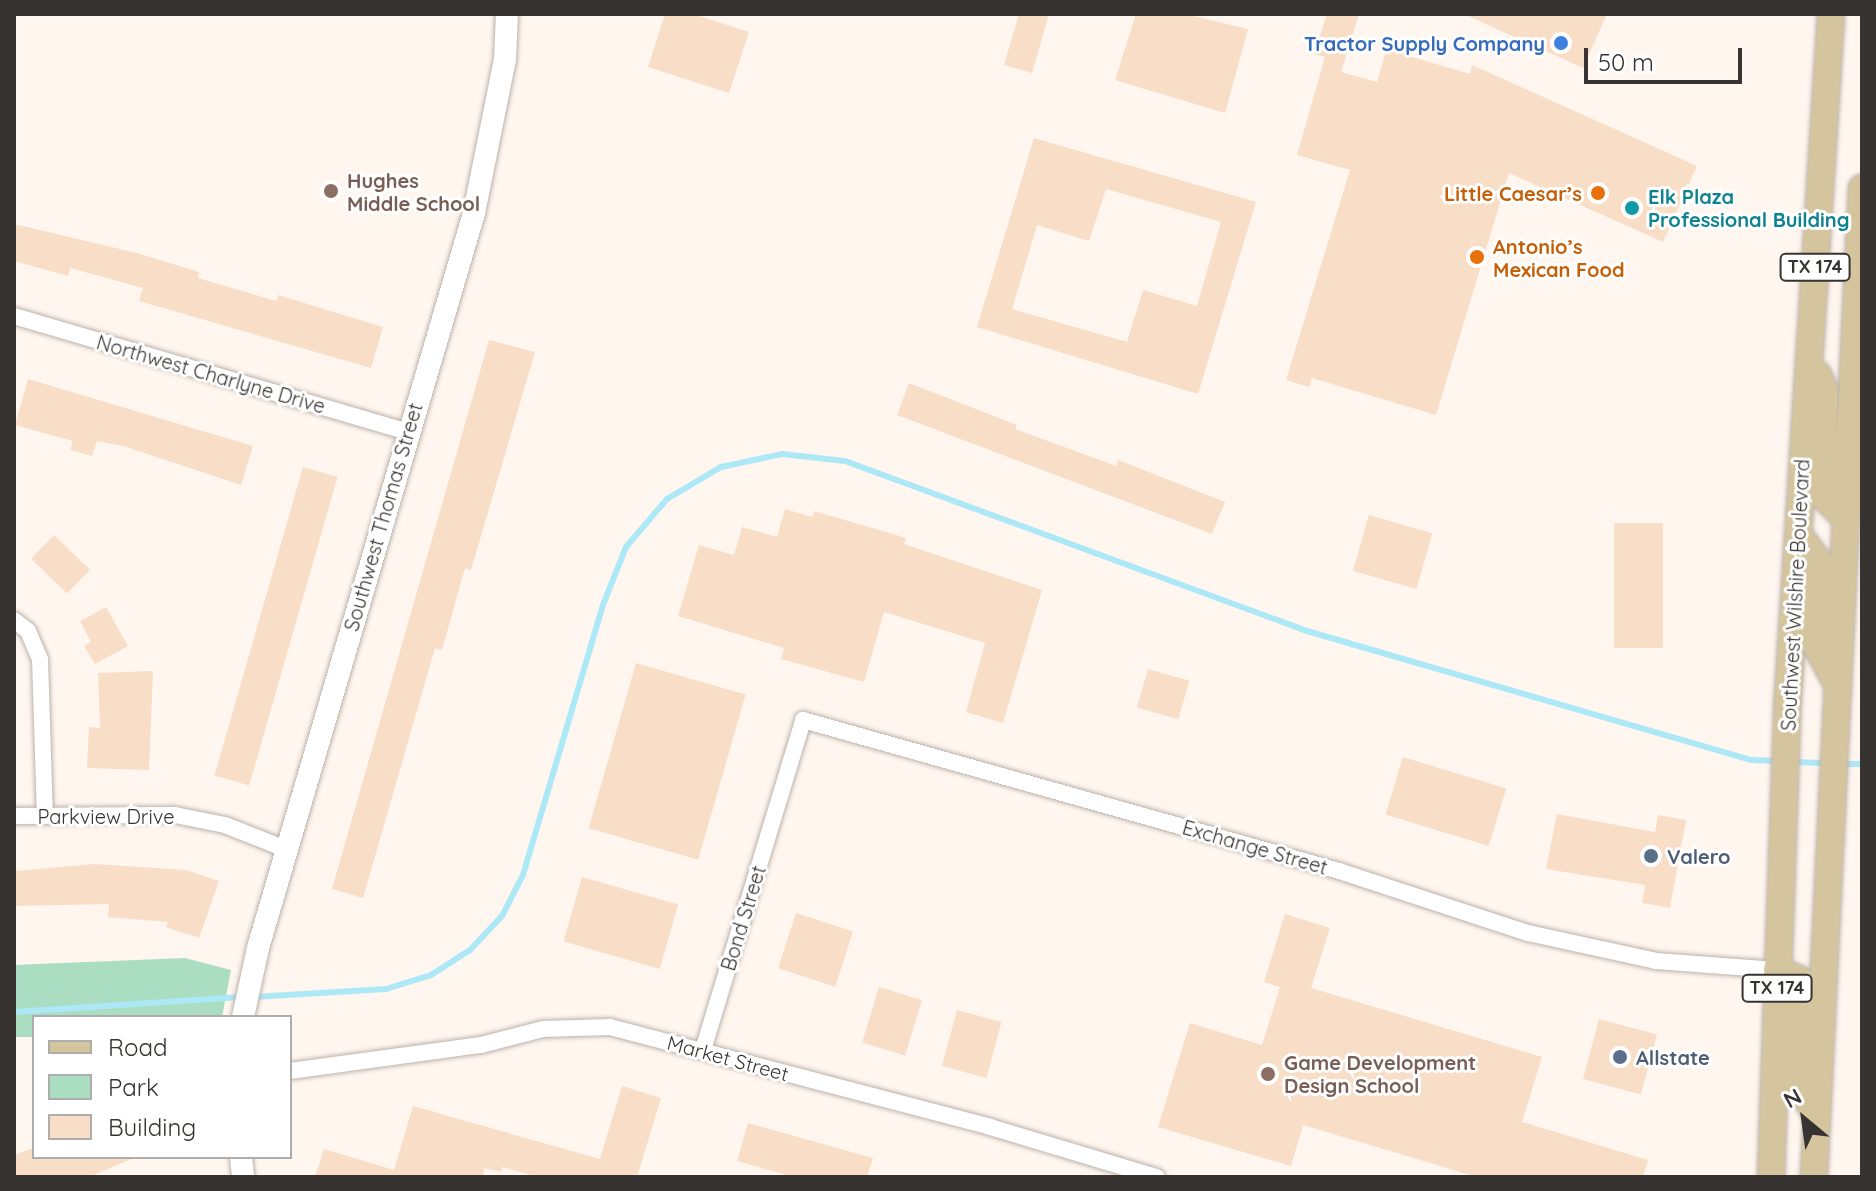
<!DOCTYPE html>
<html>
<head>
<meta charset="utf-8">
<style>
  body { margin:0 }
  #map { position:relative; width:1876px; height:1191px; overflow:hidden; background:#fff6ef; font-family:Quicksand,sans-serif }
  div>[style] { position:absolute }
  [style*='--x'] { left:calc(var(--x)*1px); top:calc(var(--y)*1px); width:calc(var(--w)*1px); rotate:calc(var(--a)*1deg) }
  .green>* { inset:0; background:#aaddc2 }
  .stream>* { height:6px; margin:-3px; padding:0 3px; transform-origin:3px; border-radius:3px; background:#ade8f7 }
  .building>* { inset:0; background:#f8ddc7; transform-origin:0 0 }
  .roads { filter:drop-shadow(0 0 2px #bbb2ab) drop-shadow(0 0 2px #bbb2ab) }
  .minor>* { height:16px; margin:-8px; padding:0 8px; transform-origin:8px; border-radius:8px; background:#fff }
  .tertiary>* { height:22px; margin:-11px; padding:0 11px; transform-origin:11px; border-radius:11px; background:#fff }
  .primary>* { height:26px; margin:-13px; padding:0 13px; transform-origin:13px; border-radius:13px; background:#d4c59e }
  .dots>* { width:22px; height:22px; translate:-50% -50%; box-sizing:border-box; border:4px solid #fff; border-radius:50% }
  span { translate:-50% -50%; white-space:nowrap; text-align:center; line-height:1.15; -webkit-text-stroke:6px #fff; paint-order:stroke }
  .shield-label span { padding:2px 6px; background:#fff; border:2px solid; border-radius:6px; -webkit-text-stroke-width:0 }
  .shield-label { font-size:18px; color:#373330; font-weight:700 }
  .shop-label { font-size:20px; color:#366cbe; font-weight:700 }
  .right { translate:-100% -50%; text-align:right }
  .education-label { font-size:20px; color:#785e54; font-weight:700 }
  .left { translate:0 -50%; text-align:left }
  .food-label { font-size:20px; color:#c56008; font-weight:700 }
  .culture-label { font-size:20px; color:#0d838f; font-weight:700 }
  .street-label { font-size:20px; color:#373330 }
  .service-label { font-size:20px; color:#4e5e75; font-weight:700 }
  .frame { position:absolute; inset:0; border:16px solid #373330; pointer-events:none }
  .legend { position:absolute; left:32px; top:1015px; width:260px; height:144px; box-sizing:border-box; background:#fff; border:2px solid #afadac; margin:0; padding:10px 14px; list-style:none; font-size:24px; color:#373330 }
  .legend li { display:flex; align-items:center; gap:16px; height:40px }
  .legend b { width:40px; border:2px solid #afadac }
  .north { position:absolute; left:1764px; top:1079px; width:80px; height:80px; -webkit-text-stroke:6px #fff; paint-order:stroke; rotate:331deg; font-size:22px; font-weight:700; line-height:32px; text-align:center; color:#373330 }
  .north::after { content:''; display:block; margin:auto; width:28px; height:36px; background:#373330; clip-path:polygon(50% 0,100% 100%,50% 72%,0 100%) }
  .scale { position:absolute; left:1584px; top:48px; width:158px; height:36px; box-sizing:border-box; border:4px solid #373330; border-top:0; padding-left:10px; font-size:24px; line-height:28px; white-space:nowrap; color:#373330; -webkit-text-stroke:6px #fff; paint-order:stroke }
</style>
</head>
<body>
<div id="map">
  <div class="green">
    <i style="clip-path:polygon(185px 958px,231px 970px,222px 1017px,34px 1017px,34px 1037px,14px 1037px,14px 965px)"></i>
  </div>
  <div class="stream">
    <i style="--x:1794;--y:762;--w:33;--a:2"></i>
    <i style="--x:1842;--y:764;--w:20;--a:0"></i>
    <i style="--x:253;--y:997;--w:133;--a:-3.4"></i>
    <i style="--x:386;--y:989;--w:47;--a:-17.3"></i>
    <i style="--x:431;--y:975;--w:46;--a:-32.7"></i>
    <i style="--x:470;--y:950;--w:47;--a:-46.7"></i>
    <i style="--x:502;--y:916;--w:46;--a:-62.9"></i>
    <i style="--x:523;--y:875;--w:282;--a:-73.5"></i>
    <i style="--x:603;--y:605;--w:62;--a:-68.4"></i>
    <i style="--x:626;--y:547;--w:63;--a:-49.5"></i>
    <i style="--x:667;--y:499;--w:63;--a:-30.7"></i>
    <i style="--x:721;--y:467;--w:62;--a:-12"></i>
    <i style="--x:782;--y:454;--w:63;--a:6.3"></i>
    <i style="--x:845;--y:461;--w:492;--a:20.2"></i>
    <i style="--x:1307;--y:631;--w:462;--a:16.2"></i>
    <i style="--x:1751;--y:760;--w:28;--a:2"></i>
    <i style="--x:14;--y:1012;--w:228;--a:-3.8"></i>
  </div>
  <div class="building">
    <i style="clip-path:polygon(665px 14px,693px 14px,749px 32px,729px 93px,648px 67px)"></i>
    <i style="clip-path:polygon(1019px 14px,1049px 14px,1032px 73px,1004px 65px)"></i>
    <i style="clip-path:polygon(1136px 14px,1185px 14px,1248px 29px,1225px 113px,1115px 80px)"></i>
    <i style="clip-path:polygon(1327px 14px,1359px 14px,1341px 72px,1377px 82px,1389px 40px,1412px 47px,1409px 56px,1470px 74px,1472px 65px,1697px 166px,1663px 242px,1509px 173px,1436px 415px,1312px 378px,1309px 387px,1286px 380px,1350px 170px,1297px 155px,1325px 57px,1314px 54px)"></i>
    <i style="clip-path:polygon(1464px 14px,1607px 14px,1583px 68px)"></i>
    <i style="clip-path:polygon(evenodd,1034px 138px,1256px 202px,1198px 394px,977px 327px,1034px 138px,1106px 189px,1221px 222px,1197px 306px,1143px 290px,1127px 342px,1012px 309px,1037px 225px,1089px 241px,1106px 189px)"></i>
    <i style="clip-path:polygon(14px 224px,137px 253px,199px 272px,198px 278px,276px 301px,278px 295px,383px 327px,371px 368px,139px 301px,143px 288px,70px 268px,68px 276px,14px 261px)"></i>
    <i style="clip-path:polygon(489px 340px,535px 352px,471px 570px,465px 568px,442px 650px,435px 648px,363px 898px,332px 889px)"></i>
    <i style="clip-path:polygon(28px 379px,253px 446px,241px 485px,123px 446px,97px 441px,92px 456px,70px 450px,73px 441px,15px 425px)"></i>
    <i style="clip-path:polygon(909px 383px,1017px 425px,1015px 429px,1116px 466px,1118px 460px,1225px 502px,1212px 534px,897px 415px)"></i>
    <i style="left:303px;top:467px;width:36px;height:321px;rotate:16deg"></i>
    <i style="clip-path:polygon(785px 509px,812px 517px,814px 511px,893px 534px,906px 538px,904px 544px,1042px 590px,1003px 723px,966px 712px,985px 643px,884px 612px,864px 682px,781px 659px,784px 648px,678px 616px,699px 545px,734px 555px,742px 527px,777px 537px)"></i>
    <i style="left:1369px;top:515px;width:66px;height:58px;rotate:16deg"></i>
    <i style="left:1614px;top:523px;width:49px;height:125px"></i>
    <i style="left:54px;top:535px;width:50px;height:33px;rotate:44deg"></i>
    <i style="clip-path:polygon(106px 607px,128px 646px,95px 664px,84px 646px,91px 642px,80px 621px)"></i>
    <i style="left:636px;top:663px;width:114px;height:172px;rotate:16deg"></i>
    <i style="left:1148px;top:669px;width:43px;height:40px;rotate:16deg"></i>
    <i style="clip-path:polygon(153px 671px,149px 770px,87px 768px,89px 727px,100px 728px,98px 673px)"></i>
    <i style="left:1403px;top:757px;width:108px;height:60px;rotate:17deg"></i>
    <i style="clip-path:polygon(1557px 814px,1655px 832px,1658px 815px,1686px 820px,1670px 908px,1642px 903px,1645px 885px,1546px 869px)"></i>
    <i style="clip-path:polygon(95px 864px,186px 870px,219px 881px,199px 938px,166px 927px,168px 922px,108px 917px,109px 904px,14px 906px,14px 871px)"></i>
    <i style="left:582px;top:877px;width:100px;height:67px;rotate:16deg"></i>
    <i style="left:796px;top:913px;width:60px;height:58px;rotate:18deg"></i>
    <i style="clip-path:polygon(1285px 914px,1330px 928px,1311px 988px,1542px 1057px,1522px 1122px,1648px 1160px,1643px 1177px,1477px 1177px,1303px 1125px,1291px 1166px,1158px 1127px,1190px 1023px,1262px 1045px,1280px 987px,1264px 982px)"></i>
    <i style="left:879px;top:987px;width:45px;height:58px;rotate:17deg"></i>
    <i style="left:957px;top:1010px;width:46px;height:58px;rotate:15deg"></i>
    <i style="left:1599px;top:1019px;width:60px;height:62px;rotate:15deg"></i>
    <i style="clip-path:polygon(622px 1086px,661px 1098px,637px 1177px,538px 1177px,502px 1167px,501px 1172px,484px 1168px,483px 1177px,315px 1177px,324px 1149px,394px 1170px,413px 1106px,600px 1159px)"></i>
    <i style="clip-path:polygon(748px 1123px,873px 1158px,867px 1177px,793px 1177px,737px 1161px)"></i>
    <i style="clip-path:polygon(34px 1148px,34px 1157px,136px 1157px,89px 1177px,14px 1177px,14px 1155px)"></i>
  </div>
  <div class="roads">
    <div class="minor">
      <i style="--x:14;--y:316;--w:410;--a:16.4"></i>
      <i style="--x:14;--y:620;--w:18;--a:38"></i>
      <i style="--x:28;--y:631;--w:30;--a:67"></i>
      <i style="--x:40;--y:659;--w:157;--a:88.2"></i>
      <i style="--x:14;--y:816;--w:161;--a:-0.4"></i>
      <i style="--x:175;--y:815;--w:51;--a:11.3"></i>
      <i style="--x:225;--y:825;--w:68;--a:21.6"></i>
      <i style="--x:703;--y:1050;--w:345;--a:-73.1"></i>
      <i style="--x:803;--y:720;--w:557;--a:15.73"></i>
      <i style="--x:1339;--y:871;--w:199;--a:18.2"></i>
      <i style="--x:1528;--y:933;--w:131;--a:12.3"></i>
      <i style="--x:1656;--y:961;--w:121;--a:4.3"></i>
      <i style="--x:290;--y:1071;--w:193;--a:-7.8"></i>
      <i style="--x:481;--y:1045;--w:64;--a:-14.5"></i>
      <i style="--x:543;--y:1029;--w:67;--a:-1.7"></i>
      <i style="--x:610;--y:1027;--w:393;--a:14.7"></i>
      <i style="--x:990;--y:1127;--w:174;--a:16.7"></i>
    </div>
    <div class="tertiary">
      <i style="--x:243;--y:1017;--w:71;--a:-77.7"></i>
      <i style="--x:258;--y:948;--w:766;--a:-73.62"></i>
      <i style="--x:474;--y:213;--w:157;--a:-78.6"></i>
      <i style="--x:505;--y:59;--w:45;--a:-87.5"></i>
      <i style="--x:241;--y:1157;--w:20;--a:84"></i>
    </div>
    <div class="primary">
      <i style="--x:1818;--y:375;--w:17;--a:66"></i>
      <i style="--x:1825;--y:391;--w:105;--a:91.1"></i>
      <i style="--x:1823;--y:496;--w:31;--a:45"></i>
      <i style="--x:1799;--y:535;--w:35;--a:53"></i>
      <i style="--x:1820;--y:563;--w:80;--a:93.6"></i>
      <i style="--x:1815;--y:643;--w:47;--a:61.8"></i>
      <i style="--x:1777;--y:970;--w:25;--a:23"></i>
      <i style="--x:1800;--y:980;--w:101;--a:91.7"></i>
      <i style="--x:1797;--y:1081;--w:41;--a:60.9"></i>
      <i style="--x:1771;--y:1177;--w:465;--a:-88"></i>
      <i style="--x:1787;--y:712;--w:699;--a:-86.39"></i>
      <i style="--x:1814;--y:1177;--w:990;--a:-87.22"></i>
    </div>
  </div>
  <div class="dots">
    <i style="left:1561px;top:43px;background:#3f7fe0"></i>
    <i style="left:331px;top:191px;background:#8d6e63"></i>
    <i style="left:1598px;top:193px;background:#e8710a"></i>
    <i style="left:1632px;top:208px;background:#0f9aa8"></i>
    <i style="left:1477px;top:257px;background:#e8710a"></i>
    <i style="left:1651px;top:856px;background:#5c6f8a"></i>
    <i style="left:1620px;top:1057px;background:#5c6f8a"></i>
    <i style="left:1268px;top:1074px;background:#8d6e63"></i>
  </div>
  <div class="shield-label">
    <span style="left:1815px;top:267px">TX 174</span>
    <span style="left:1777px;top:988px">TX 174</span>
  </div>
  <div class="shop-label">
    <span class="right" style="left:1545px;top:43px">Tractor Supply Company</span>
  </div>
  <div class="education-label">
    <span class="left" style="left:347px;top:192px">Hughes<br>Middle School</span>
    <span class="left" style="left:1284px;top:1074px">Game Development<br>Design School</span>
  </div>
  <div class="food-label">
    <span class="right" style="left:1582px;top:193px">Little Caesar’s</span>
    <span class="left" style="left:1493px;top:258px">Antonio’s<br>Mexican Food</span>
  </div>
  <div class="culture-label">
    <span class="left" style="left:1648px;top:208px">Elk Plaza<br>Professional Building</span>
  </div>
  <div class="street-label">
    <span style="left:211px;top:374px;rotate:16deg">Northwest Charlyne Drive</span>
    <span style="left:383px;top:517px;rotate:-74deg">Southwest Thomas Street</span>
    <span style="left:1795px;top:595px;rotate:-87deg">Southwest Wilshire Boulevard</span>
    <span style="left:106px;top:816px">Parkview Drive</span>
    <span style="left:1255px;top:847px;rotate:16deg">Exchange Street</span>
    <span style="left:743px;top:918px;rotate:-73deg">Bond Street</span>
    <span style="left:728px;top:1058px;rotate:15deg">Market Street</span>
  </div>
  <div class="service-label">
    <span class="left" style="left:1667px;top:856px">Valero</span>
    <span class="left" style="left:1636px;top:1057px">Allstate</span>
  </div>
  <div class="frame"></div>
  <ul class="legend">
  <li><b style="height:10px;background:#d4c59e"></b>Road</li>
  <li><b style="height:22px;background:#aaddc2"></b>Park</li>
  <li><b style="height:22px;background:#f8ddc7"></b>Building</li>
  </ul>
  <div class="north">N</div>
  <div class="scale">50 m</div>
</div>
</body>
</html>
